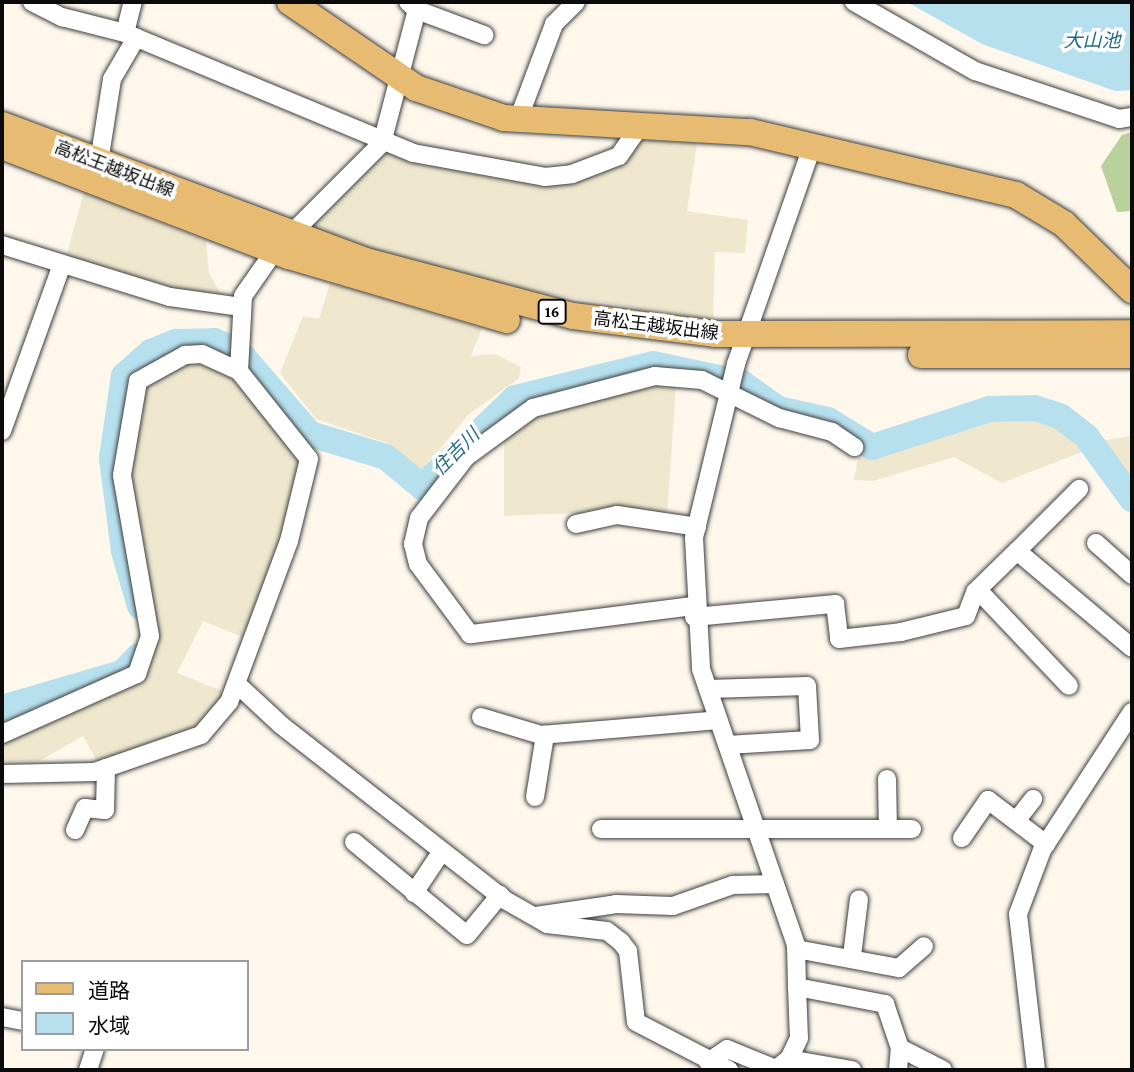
<!DOCTYPE html>
<html>
<head>
<meta charset="utf-8">
<style>
  body { margin:0 }
  #map { position:relative; width:1134px; height:1072px; overflow:hidden; background:#fdf7ec; font-family:"Crimson Pro","Noto Sans JP",serif }
  div>[style] { position:absolute }
  [style*='--x'] { left:calc(var(--x)*1px); top:calc(var(--y)*1px); width:calc(var(--w)*1px); rotate:calc(var(--a)*1deg) }
  .farmland>* { inset:0; background:#efe8cf }
  .forest>* { inset:0; background:#bad19b }
  .water>* { inset:0; background:#b7e0ee }
  .river>* { height:26px; margin:-13px; padding:0 13px; transform-origin:13px; border-radius:13px; background:#b7e0ee }
  .roads { filter:drop-shadow(0 0 2px #3e3e3e) drop-shadow(0 0 2px #3e3e3e) }
  .minor>* { height:18px; margin:-9px; padding:0 9px; transform-origin:9px; border-radius:9px; background:#fff }
  .primary>* { height:26px; margin:-13px; padding:0 13px; transform-origin:13px; border-radius:13px; background:#e7bb71 }
  span { translate:-50% -50%; white-space:nowrap; text-align:center; line-height:1.15; -webkit-text-stroke:7px #fff; paint-order:stroke }
  .shield-label span { padding:2px 5px; background:#fff; border:2px solid; border-radius:5px; -webkit-text-stroke-width:0 }
  .shield-label { font-size:16px; color:#0b0b0b; font-weight:700 }
  .street-label { font-size:18px; color:#0b0b0b }
  .water-label { font-size:19px; color:#256d8c; font-style:italic }
  .frame { position:absolute; inset:0; border:4px solid #0b0b0b; pointer-events:none }
  .legend { position:absolute; left:21px; top:960px; width:228px; height:91px; box-sizing:border-box; background:#fff; border:2px solid #9d9d9d; margin:0; padding:9px 12px; list-style:none; font-size:21px; color:#0b0b0b }
  .legend li { display:flex; align-items:center; gap:14px; height:35px }
  .legend b { width:35px; border:2px solid #9d9d9d }
</style>
</head>
<body>
<div id="map">
  <div class="farmland">
    <i style="clip-path:polygon(639px 140px,697px 143px,687px 211px,748px 220px,745px 253px,715px 252px,713px 320px,492px 285px,312px 231px,310px 222px,381px 147px,554px 182px)"></i>
    <i style="clip-path:polygon(84px 192px,206px 241px,209px 273px,223px 298px,172px 292px,65px 260px)"></i>
    <i style="clip-path:polygon(330px 283px,482px 328px,471px 356px,495px 354px,521px 367px,519px 378px,468px 415px,420px 473px,390px 444px,316px 419px,280px 373px,303px 316px,319px 319px)"></i>
    <i style="clip-path:polygon(193px 354px,235px 378px,303px 457px,284px 534px,243px 637px,203px 621px,177px 673px,225px 692px,199px 729px,100px 767px,83px 736px,39px 761px,2px 762px,2px 738px,145px 659px,125px 497px,141px 379px)"></i>
    <i style="clip-path:polygon(651px 385px,676px 387px,667px 517px,624px 511px,504px 516px,504px 434px,530px 415px)"></i>
    <i style="clip-path:polygon(1021px 416px,1064px 431px,1082px 452px,1002px 483px,954px 457px,873px 481px,854px 480px,858px 458px,912px 447px,991px 417px)"></i>
    <i style="clip-path:polygon(1132px 436px,1132px 491px,1100px 441px)"></i>
  </div>
  <div class="forest">
    <i style="clip-path:polygon(1132px 132px,1132px 211px,1117px 212px,1101px 166px,1122px 135px)"></i>
  </div>
  <div class="water">
    <i style="clip-path:polygon(907px 2px,1132px 2px,1132px 90px,1115px 91px,982px 44px)"></i>
    <i style="clip-path:polygon(42px 690px,48px 708px,29px 713px,20px 708px,30px 699px,2px 711px,2px 702px)"></i>
  </div>
  <div class="river">
    <i style="--x:140;--y:606;--w:57;--a:-106.2"></i>
    <i style="--x:124;--y:551;--w:94;--a:-97.4"></i>
    <i style="--x:112;--y:458;--w:83;--a:-81.7"></i>
    <i style="--x:124;--y:376;--w:36;--a:-42"></i>
    <i style="--x:151;--y:352;--w:27;--a:-22"></i>
    <i style="--x:176;--y:342;--w:39;--a:-1"></i>
    <i style="--x:215;--y:341;--w:26;--a:25"></i>
    <i style="--x:239;--y:352;--w:108;--a:49.1"></i>
    <i style="--x:310;--y:434;--w:79;--a:16.8"></i>
    <i style="--x:386;--y:457;--w:47;--a:39.8"></i>
    <i style="--x:422;--y:487;--w:129;--a:-43.7"></i>
    <i style="--x:515;--y:398;--w:142;--a:-13.8"></i>
    <i style="--x:653;--y:364;--w:91;--a:12.1"></i>
    <i style="--x:742;--y:383;--w:44;--a:35.8"></i>
    <i style="--x:778;--y:409;--w:51;--a:12.4"></i>
    <i style="--x:828;--y:420;--w:52;--a:31.5"></i>
    <i style="--x:872;--y:447;--w:124;--a:-17.9"></i>
    <i style="--x:990;--y:409;--w:45;--a:-1.3"></i>
    <i style="--x:1035;--y:408;--w:26;--a:18"></i>
    <i style="--x:1060;--y:416;--w:33;--a:38"></i>
    <i style="--x:1086;--y:436;--w:78;--a:53.9"></i>
    <i style="--x:2;--y:708;--w:125;--a:-16.3"></i>
    <i style="--x:122;--y:673;--w:24;--a:-45"></i>
  </div>
  <div class="roads">
    <div class="minor">
      <i style="--x:32;--y:2;--w:34;--a:27"></i>
      <i style="--x:62;--y:17;--w:65;--a:14.3"></i>
      <i style="--x:125;--y:33;--w:312;--a:22.6"></i>
      <i style="--x:413;--y:153;--w:134;--a:10.3"></i>
      <i style="--x:545;--y:177;--w:27;--a:-6"></i>
      <i style="--x:572;--y:174;--w:50;--a:-21"></i>
      <i style="--x:619;--y:156;--w:37;--a:-55"></i>
      <i style="--x:854;--y:2;--w:139;--a:29.7"></i>
      <i style="--x:975;--y:71;--w:152;--a:18.4"></i>
      <i style="--x:1119;--y:119;--w:13;--a:-9"></i>
      <i style="--x:417;--y:10;--w:72;--a:20.5"></i>
      <i style="--x:125;--y:33;--w:32;--a:-76"></i>
      <i style="--x:518;--y:120;--w:103;--a:-69.4"></i>
      <i style="--x:554;--y:24;--w:31;--a:-45"></i>
      <i style="--x:813;--y:144;--w:233;--a:109.3"></i>
      <i style="--x:736;--y:364;--w:179;--a:103.6"></i>
      <i style="--x:694;--y:538;--w:131;--a:86.9"></i>
      <i style="--x:701;--y:669;--w:292;--a:71"></i>
      <i style="--x:796;--y:945;--w:42;--a:88.6"></i>
      <i style="--x:797;--y:987;--w:90;--a:10.9"></i>
      <i style="--x:885;--y:1004;--w:46;--a:71.2"></i>
      <i style="--x:900;--y:1048;--w:48;--a:27.1"></i>
      <i style="--x:99;--y:162;--w:84;--a:-81.1"></i>
      <i style="--x:112;--y:79;--w:48;--a:-59.7"></i>
      <i style="--x:2;--y:245;--w:176;--a:17.2"></i>
      <i style="--x:170;--y:297;--w:72;--a:8"></i>
      <i style="--x:239;--y:371;--w:75;--a:-86.9"></i>
      <i style="--x:243;--y:296;--w:56;--a:-55.2"></i>
      <i style="--x:275;--y:250;--w:151;--a:-45"></i>
      <i style="--x:382;--y:143;--w:138;--a:-75.3"></i>
      <i style="--x:417;--y:10;--w:12;--a:-138"></i>
      <i style="--x:2;--y:431;--w:177;--a:-70.2"></i>
      <i style="--x:576;--y:524;--w:42;--a:-12.4"></i>
      <i style="--x:617;--y:515;--w:81;--a:8.5"></i>
      <i style="--x:1096;--y:543;--w:48;--a:41.6"></i>
      <i style="--x:1017;--y:551;--w:88;--a:-45"></i>
      <i style="--x:978;--y:590;--w:132;--a:46.5"></i>
      <i style="--x:693;--y:606;--w:225;--a:172.8"></i>
      <i style="--x:470;--y:634;--w:87;--a:-126.6"></i>
      <i style="--x:418;--y:564;--w:21;--a:-104"></i>
      <i style="--x:413;--y:544;--w:27;--a:-77"></i>
      <i style="--x:419;--y:518;--w:77;--a:-52.4"></i>
      <i style="--x:466;--y:457;--w:83;--a:-36.2"></i>
      <i style="--x:533;--y:408;--w:126;--a:-14.7"></i>
      <i style="--x:655;--y:376;--w:47;--a:4.9"></i>
      <i style="--x:702;--y:380;--w:86;--a:26.3"></i>
      <i style="--x:779;--y:418;--w:55;--a:14.8"></i>
      <i style="--x:832;--y:432;--w:27;--a:34"></i>
      <i style="--x:694;--y:617;--w:142;--a:-5.3"></i>
      <i style="--x:835;--y:604;--w:35;--a:83"></i>
      <i style="--x:839;--y:639;--w:62;--a:-6.4"></i>
      <i style="--x:901;--y:632;--w:67;--a:-13.8"></i>
      <i style="--x:966;--y:616;--w:26;--a:-69"></i>
      <i style="--x:975;--y:592;--w:59;--a:-44.3"></i>
      <i style="--x:1017;--y:551;--w:150;--a:40.1"></i>
      <i style="--x:238;--y:685;--w:59;--a:42.9"></i>
      <i style="--x:281;--y:725;--w:284;--a:38"></i>
      <i style="--x:505;--y:900;--w:48;--a:29.7"></i>
      <i style="--x:547;--y:924;--w:60;--a:6.7"></i>
      <i style="--x:607;--y:931;--w:18;--a:38"></i>
      <i style="--x:621;--y:942;--w:11;--a:52"></i>
      <i style="--x:628;--y:951;--w:71;--a:83.6"></i>
      <i style="--x:636;--y:1022;--w:105;--a:27.3"></i>
      <i style="--x:708;--y:689;--w:99;--a:-1.7"></i>
      <i style="--x:807;--y:686;--w:54;--a:86.8"></i>
      <i style="--x:810;--y:740;--w:83;--a:176.6"></i>
      <i style="--x:481;--y:717;--w:63;--a:16.7"></i>
      <i style="--x:541;--y:735;--w:178;--a:-4.8"></i>
      <i style="--x:2;--y:734;--w:148;--a:-24"></i>
      <i style="--x:137;--y:674;--w:40;--a:-71.1"></i>
      <i style="--x:150;--y:636;--w:163;--a:-99.9"></i>
      <i style="--x:122;--y:475;--w:95;--a:-80.3"></i>
      <i style="--x:138;--y:381;--w:54;--a:-29"></i>
      <i style="--x:185;--y:355;--w:17;--a:-3"></i>
      <i style="--x:202;--y:354;--w:41;--a:24.7"></i>
      <i style="--x:239;--y:371;--w:112;--a:51.5"></i>
      <i style="--x:309;--y:459;--w:84;--a:103.7"></i>
      <i style="--x:289;--y:541;--w:172;--a:110.4"></i>
      <i style="--x:229;--y:702;--w:43;--a:130.3"></i>
      <i style="--x:201;--y:735;--w:112;--a:160.8"></i>
      <i style="--x:95;--y:772;--w:93;--a:178.8"></i>
      <i style="--x:887;--y:779;--w:50;--a:88.9"></i>
      <i style="--x:535;--y:797;--w:63;--a:-80.8"></i>
      <i style="--x:1016;--y:821;--w:28;--a:-52"></i>
      <i style="--x:601;--y:829;--w:311;--a:0"></i>
      <i style="--x:75;--y:830;--w:24;--a:-66"></i>
      <i style="--x:85;--y:808;--w:20;--a:6"></i>
      <i style="--x:105;--y:810;--w:42;--a:-88.6"></i>
      <i style="--x:962;--y:838;--w:46;--a:-55.6"></i>
      <i style="--x:988;--y:800;--w:73;--a:37.2"></i>
      <i style="--x:354;--y:842;--w:146;--a:39.5"></i>
      <i style="--x:467;--y:935;--w:52;--a:-50.5"></i>
      <i style="--x:414;--y:893;--w:50;--a:-56.3"></i>
      <i style="--x:536;--y:916;--w:81;--a:-8.5"></i>
      <i style="--x:616;--y:904;--w:57;--a:2"></i>
      <i style="--x:673;--y:906;--w:64;--a:-19.3"></i>
      <i style="--x:733;--y:885;--w:42;--a:-1.4"></i>
      <i style="--x:796;--y:949;--w:105;--a:10.5"></i>
      <i style="--x:899;--y:968;--w:33;--a:-41"></i>
      <i style="--x:852;--y:956;--w:57;--a:-83"></i>
      <i style="--x:797;--y:987;--w:51;--a:87.8"></i>
      <i style="--x:799;--y:1038;--w:23;--a:115"></i>
      <i style="--x:789;--y:1059;--w:64;--a:9.9"></i>
      <i style="--x:2;--y:1017;--w:21;--a:11"></i>
      <i style="--x:708;--y:1062;--w:23;--a:-34"></i>
      <i style="--x:727;--y:1049;--w:53;--a:22.2"></i>
      <i style="--x:776;--y:1069;--w:16;--a:-38"></i>
      <i style="--x:88;--y:1070;--w:22;--a:-72"></i>
      <i style="--x:898;--y:1070;--w:22;--a:-85"></i>
      <i style="--x:1036;--y:1070;--w:157;--a:-96.6"></i>
      <i style="--x:1018;--y:914;--w:68;--a:-69.4"></i>
      <i style="--x:1042;--y:850;--w:165;--a:-56.9"></i>
    </div>
    <div class="primary">
      <i style="--x:290;--y:2;--w:153;--a:34.3"></i>
      <i style="--x:416;--y:88;--w:93;--a:18.8"></i>
      <i style="--x:504;--y:118;--w:246;--a:3.3"></i>
      <i style="--x:750;--y:132;--w:273;--a:13.3"></i>
      <i style="--x:1016;--y:195;--w:56;--a:31.1"></i>
      <i style="--x:1064;--y:224;--w:95;--a:44.1"></i>
      <i style="--x:2;--y:125;--w:389;--a:20.5"></i>
      <i style="--x:366;--y:261;--w:214;--a:14.9"></i>
      <i style="--x:573;--y:316;--w:143;--a:7.2"></i>
      <i style="--x:715;--y:334;--w:417;--a:-0.1"></i>
      <i style="--x:2;--y:146;--w:307;--a:21"></i>
      <i style="--x:289;--y:256;--w:227;--a:16.4"></i>
      <i style="--x:921;--y:355;--w:211;--a:0"></i>
    </div>
  </div>
  <div class="shield-label">
    <span style="left:552px;top:312px">16</span>
  </div>
  <div class="street-label">
    <span style="left:114px;top:169px;rotate:21deg">高松王越坂出線</span>
    <span style="left:656px;top:326px;rotate:7deg">高松王越坂出線</span>
  </div>
  <div class="water-label">
    <span style="left:1092px;top:41px">大山池</span>
    <span style="left:456px;top:452px;rotate:-45deg">住吉川</span>
  </div>
  <div class="frame"></div>
  <ul class="legend">
  <li><b style="height:9px;background:#e7bb71"></b>道路</li>
  <li><b style="height:19px;background:#b7e0ee"></b>水域</li>
  </ul>
</div>
</body>
</html>
